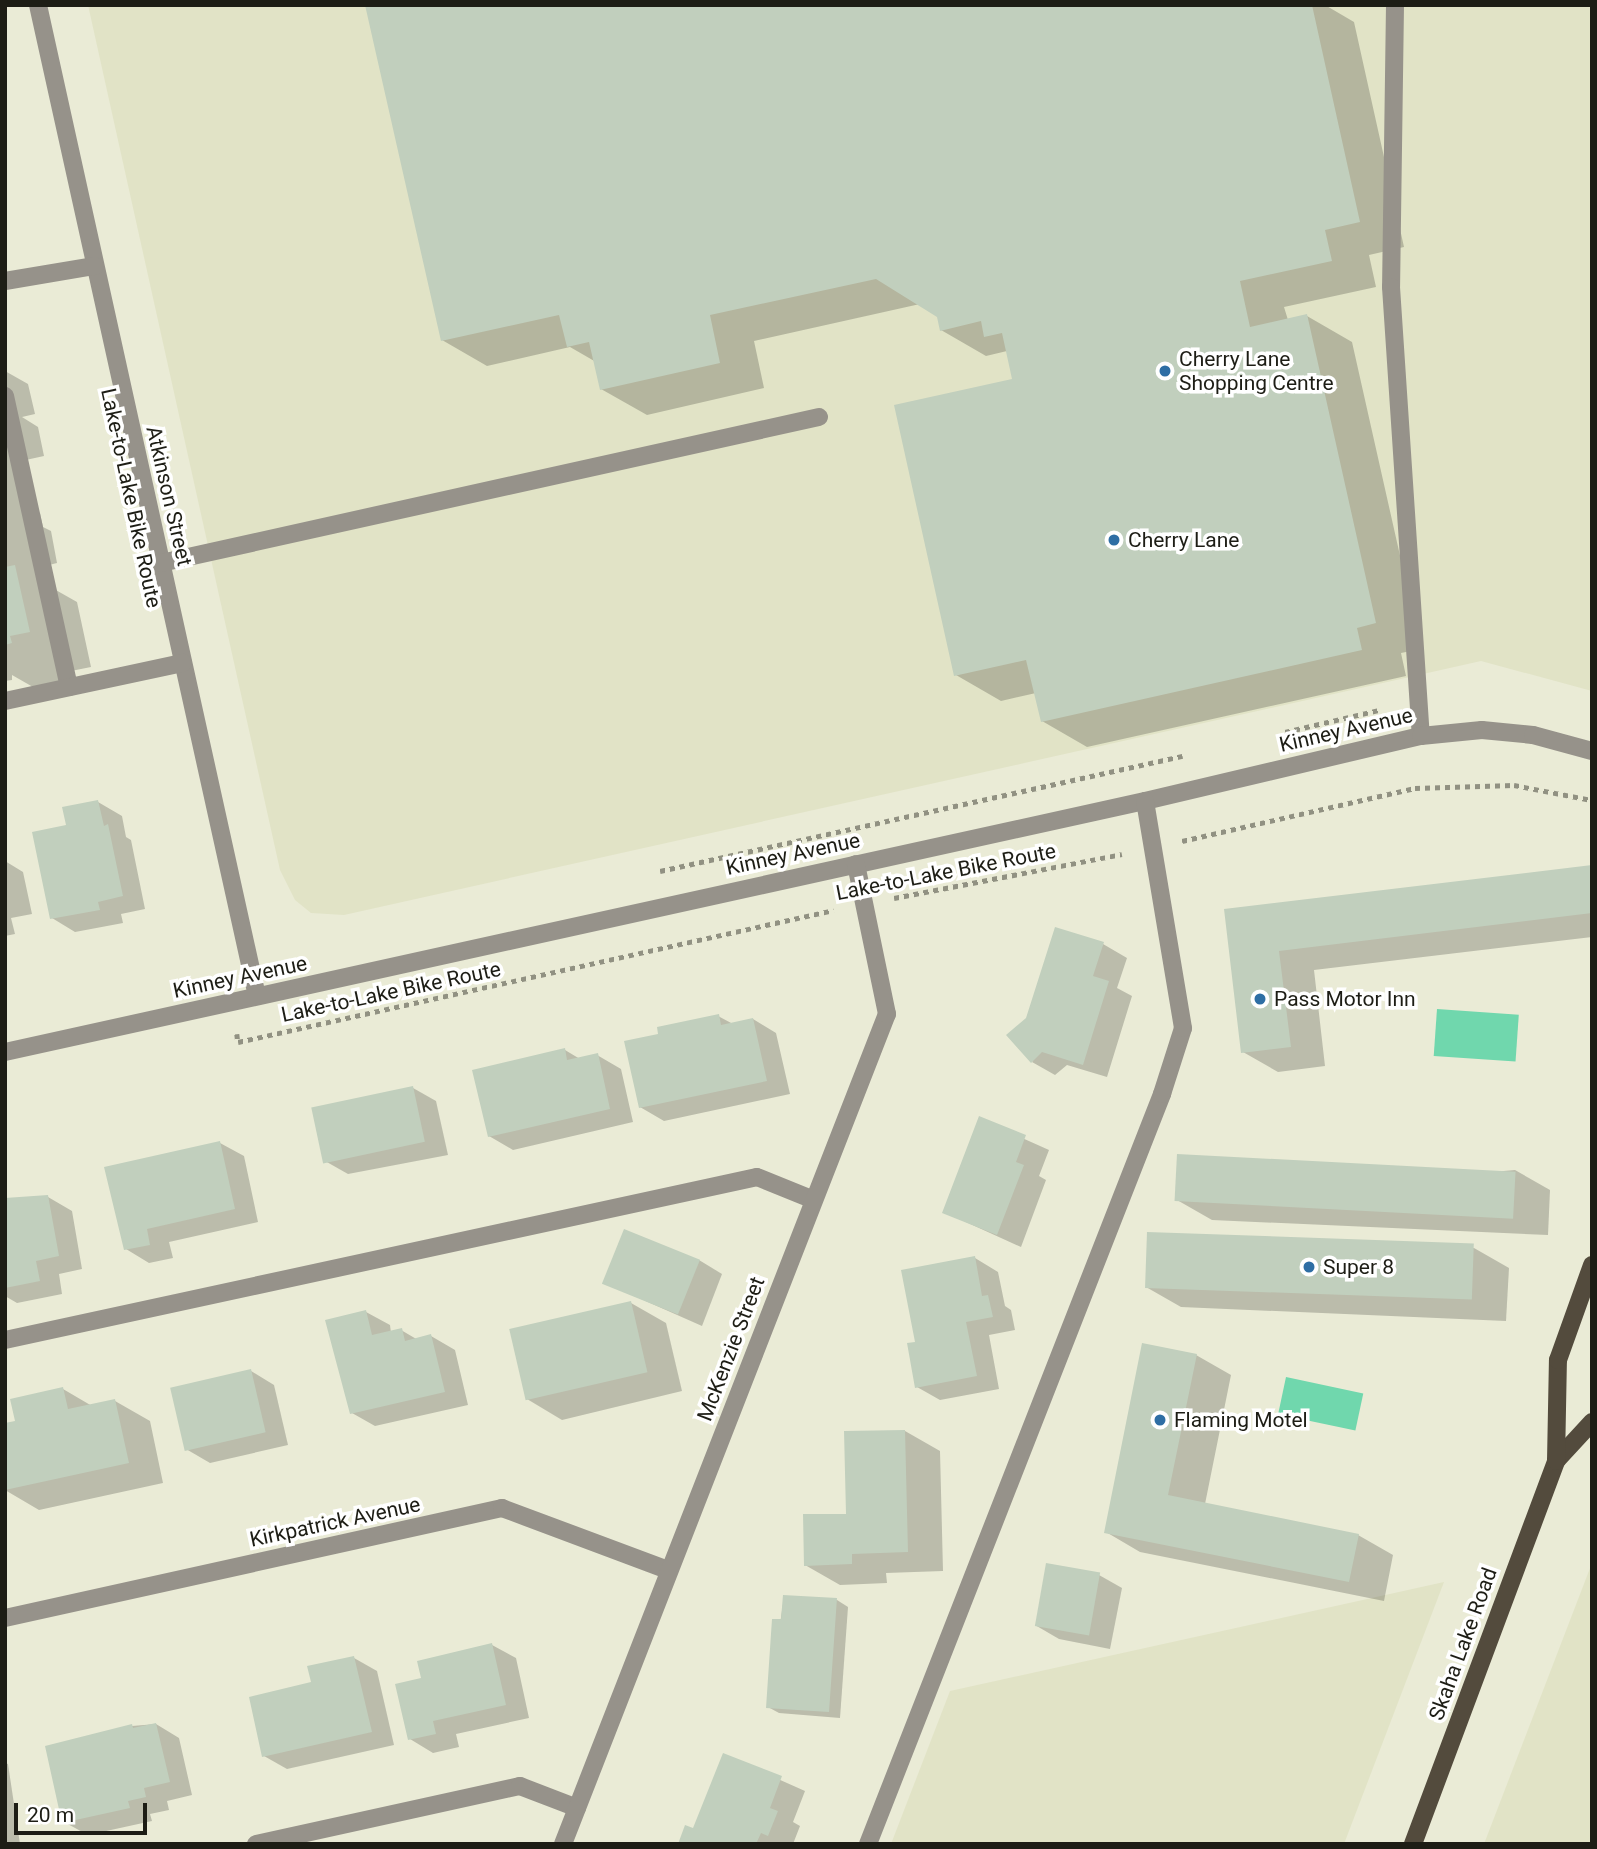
<!DOCTYPE html>
<html>
<head>
<meta charset="utf-8">
<style>
  body { margin:0 }
  #map { position:relative; width:1597px; height:1849px; overflow:hidden; background:#eaebd6; font-family:Roboto,sans-serif }
  div>[style] { position:absolute }
  [style*='--x'] { left:calc(var(--x)*1px); top:calc(var(--y)*1px); width:calc(var(--w)*1px); rotate:calc(var(--a)*1deg) }
  .built>* { inset:0; background:#e1e3c6 }
  .water>* { inset:0; background:#70d7ad; transform-origin:0 0 }
  .shadow>* { inset:0; background:#0003 }
  .building>* { inset:0; background:#c1cfbd; transform-origin:0 0 }
  .path>* { height:4.5px; margin-top:-2.25px; transform-origin:0; background:repeating-linear-gradient(90deg,#919182 0 5px,transparent 0 10px) }
  .minor>* { height:18px; margin:-9px; padding:0 9px; transform-origin:9px; border-radius:9px; background:#96928a }
  .major>* { height:18px; margin:-9px; padding:0 9px; transform-origin:9px; border-radius:9px; background:#534b3d }
  .dots>* { width:19px; height:19px; translate:-50% -50%; box-sizing:border-box; border:4px solid #fff; border-radius:50% }
  span { translate:-50% -50%; white-space:nowrap; text-align:center; line-height:1.15; -webkit-text-stroke:7px #fff; paint-order:stroke }
  .poi-label { font-size:21px; color:#1d1d15 }
  .left { translate:0 -50%; text-align:left }
  .street-label { font-size:21px; color:#1d1d15 }
  .frame { position:absolute; inset:0; border:7px solid #1d1d15; pointer-events:none }
  .scale { position:absolute; left:14px; top:1803px; width:133px; height:32px; box-sizing:border-box; border:4px solid #1d1d15; border-top:0; padding-left:9px; font-size:21px; line-height:24px; white-space:nowrap; color:#1d1d15; -webkit-text-stroke:5px #fff; paint-order:stroke }
</style>
</head>
<body>
<div id="map">
  <div class="built">
    <i style="clip-path:polygon(88px 5px,1592px 5px,1592px 691px,1481px 661px,344px 915px,311px 913px,295px 900px,280px 870px)"></i>
    <i style="clip-path:polygon(1592px 1563px,1592px 1844px,1484px 1844px,1587px 1576px)"></i>
    <i style="clip-path:polygon(1444px 1582px,1344px 1844px,891px 1844px,950px 1691px)"></i>
  </div>
  <div class="water">
    <i style="left:1437px;top:1009px;width:82px;height:47px;rotate:4deg"></i>
    <i style="left:1286px;top:1377px;width:79px;height:38px;rotate:12deg"></i>
  </div>
  <div class="shadow">
    <i style="clip-path:polygon(367px 5px,1325px 5px,1354px 22px,1404px 247px,1369px 255px,1376px 287px,1284px 307px,1288px 320px,1307px 316px,1352px 342px,1421px 649px,1401px 653px,1406px 676px,1087px 747px,1042px 721px,1036px 693px,1001px 701px,956px 675px,1014px 381px,1007px 351px,986px 356px,941px 330px,938px 316px,920px 304px,754px 341px,764px 388px,647px 415px,601px 389px,596px 362px,570px 347px,487px 366px,442px 340px)"></i>
    <i style="clip-path:polygon(5px 371px,28px 384px,35px 414px,22px 417px,38px 427px,44px 456px,12px 463px,30px 507px,40px 513px,43px 527px,51px 531px,57px 563px,49px 565px,54px 589px,77px 602px,91px 667px,71px 671px,72px 678px,33px 687px,12px 675px,12px 680px,5px 681px)"></i>
    <i style="clip-path:polygon(98px 802px,122px 816px,126px 837px,131px 840px,145px 909px,121px 914px,123px 923px,75px 932px,52px 918px,68px 826px)"></i>
    <i style="clip-path:polygon(5px 861px,23px 872px,32px 914px,11px 918px,15px 934px,5px 936px)"></i>
    <i style="clip-path:polygon(1592px 867px,1592px 937px,1314px 970px,1325px 1066px,1278px 1072px,1243px 1052px,1226px 910px)"></i>
    <i style="clip-path:polygon(1103px 944px,1127px 958px,1117px 988px,1132px 996px,1107px 1077px,1067px 1065px,1055px 1075px,1032px 1062px)"></i>
    <i style="clip-path:polygon(718px 1016px,733px 1024px,753px 1019px,776px 1033px,790px 1094px,664px 1121px,640px 1107px,660px 1035px)"></i>
    <i style="clip-path:polygon(565px 1050px,580px 1059px,597px 1055px,621px 1069px,633px 1122px,513px 1150px,489px 1136px)"></i>
    <i style="clip-path:polygon(413px 1088px,436px 1101px,448px 1155px,348px 1174px,325px 1161px)"></i>
    <i style="clip-path:polygon(980px 1119px,1049px 1150px,1039px 1176px,1046px 1180px,1021px 1247px,944px 1212px)"></i>
    <i style="clip-path:polygon(220px 1143px,244px 1156px,258px 1222px,169px 1242px,173px 1258px,149px 1263px,126px 1249px)"></i>
    <i style="clip-path:polygon(1515px 1170px,1550px 1190px,1548px 1235px,1212px 1220px,1177px 1200px)"></i>
    <i style="clip-path:polygon(48px 1197px,72px 1211px,82px 1269px,59px 1274px,62px 1294px,17px 1303px,5px 1296px,5px 1199px)"></i>
    <i style="clip-path:polygon(1474px 1248px,1509px 1268px,1506px 1321px,1181px 1307px,1146px 1287px)"></i>
    <i style="clip-path:polygon(975px 1258px,998px 1272px,1005px 1306px,1011px 1310px,1015px 1330px,989px 1335px,999px 1389px,940px 1400px,917px 1387px,917px 1343px)"></i>
    <i style="clip-path:polygon(699px 1260px,722px 1274px,702px 1326px,605px 1283px)"></i>
    <i style="clip-path:polygon(631px 1303px,666px 1323px,682px 1391px,562px 1420px,527px 1399px)"></i>
    <i style="clip-path:polygon(366px 1312px,390px 1325px,391px 1333px,401px 1330px,418px 1340px,431px 1336px,455px 1350px,468px 1405px,375px 1426px,352px 1413px)"></i>
    <i style="clip-path:polygon(1196px 1355px,1231px 1375px,1205px 1504px,1358px 1535px,1393px 1555px,1384px 1601px,1140px 1552px,1106px 1532px)"></i>
    <i style="clip-path:polygon(251px 1371px,274px 1385px,288px 1445px,210px 1463px,186px 1449px)"></i>
    <i style="clip-path:polygon(63px 1389px,92px 1406px,115px 1401px,150px 1421px,163px 1483px,39px 1510px,5px 1490px,5px 1424px,17px 1422px)"></i>
    <i style="clip-path:polygon(905px 1431px,940px 1451px,943px 1571px,886px 1573px,887px 1583px,840px 1585px,805px 1565px,848px 1515px)"></i>
    <i style="clip-path:polygon(1099px 1575px,1122px 1588px,1110px 1649px,1059px 1639px,1035px 1625px)"></i>
    <i style="clip-path:polygon(784px 1597px,837px 1600px,848px 1607px,840px 1718px,779px 1713px,768px 1707px)"></i>
    <i style="clip-path:polygon(492px 1645px,516px 1658px,529px 1718px,456px 1734px,459px 1747px,433px 1753px,410px 1739px,423px 1679px)"></i>
    <i style="clip-path:polygon(354px 1658px,377px 1671px,394px 1745px,287px 1769px,264px 1756px,313px 1684px)"></i>
    <i style="clip-path:polygon(156px 1724px,179px 1738px,192px 1795px,167px 1801px,169px 1810px,150px 1814px,152px 1821px,88px 1835px,64px 1822px,132px 1726px)"></i>
    <i style="clip-path:polygon(724px 1755px,805px 1791px,793px 1822px,800px 1826px,793px 1844px,679px 1844px,694px 1831px)"></i>
    <i style="clip-path:polygon(5px 1763px,8px 1764px,20px 1844px,5px 1844px)"></i>
  </div>
  <div class="building">
    <i style="clip-path:polygon(365px 5px,1312px 5px,1360px 222px,1325px 230px,1332px 261px,1240px 281px,1250px 327px,1307px 314px,1376px 623px,1357px 628px,1362px 650px,1041px 722px,1026px 660px,954px 676px,894px 405px,1012px 379px,1002px 333px,984px 337px,981px 321px,940px 331px,937px 317px,876px 279px,710px 315px,720px 363px,600px 390px,589px 342px,567px 347px,559px 315px,441px 341px)"></i>
    <i style="clip-path:polygon(15px 565px,30px 632px,10px 636px,12px 643px,5px 645px,5px 567px)"></i>
    <i style="clip-path:polygon(98px 800px,104px 826px,108px 824px,123px 896px,98px 902px,100px 910px,50px 919px,32px 832px,66px 825px,62px 807px)"></i>
    <i style="clip-path:polygon(1592px 865px,1592px 913px,1279px 951px,1291px 1047px,1241px 1053px,1224px 909px)"></i>
    <i style="clip-path:polygon(1055px 927px,1104px 942px,1093px 976px,1109px 981px,1083px 1065px,1042px 1052px,1031px 1063px,1006px 1035px,1026px 1018px)"></i>
    <i style="clip-path:polygon(719px 1014px,721px 1025px,753px 1018px,767px 1081px,639px 1108px,624px 1041px,658px 1034px,657px 1027px)"></i>
    <i style="clip-path:polygon(565px 1048px,567px 1060px,598px 1053px,610px 1109px,488px 1137px,472px 1070px)"></i>
    <i style="left:413px;top:1086px;width:57px;height:104px;rotate:78deg"></i>
    <i style="clip-path:polygon(979px 1116px,1026px 1135px,1016px 1162px,1024px 1165px,997px 1235px,942px 1213px)"></i>
    <i style="clip-path:polygon(220px 1141px,235px 1209px,147px 1229px,150px 1245px,124px 1250px,104px 1167px)"></i>
    <i style="left:1177px;top:1154px;width:339px;height:47px;rotate:3deg"></i>
    <i style="clip-path:polygon(48px 1195px,59px 1256px,36px 1261px,40px 1281px,5px 1288px,5px 1198px)"></i>
    <i style="left:624px;top:1229px;width:82px;height:59px;rotate:22deg"></i>
    <i style="left:1147px;top:1232px;width:327px;height:56px;rotate:2deg"></i>
    <i style="clip-path:polygon(975px 1256px,982px 1296px,988px 1295px,993px 1317px,966px 1322px,977px 1376px,915px 1388px,907px 1343px,915px 1342px,901px 1270px)"></i>
    <i style="left:631px;top:1301px;width:73px;height:125px;rotate:77deg"></i>
    <i style="clip-path:polygon(366px 1310px,372px 1335px,402px 1328px,405px 1341px,431px 1334px,445px 1392px,350px 1414px,325px 1320px)"></i>
    <i style="clip-path:polygon(1142px 1343px,1197px 1354px,1168px 1495px,1359px 1534px,1349px 1582px,1104px 1533px)"></i>
    <i style="left:251px;top:1369px;width:65px;height:83px;rotate:77deg"></i>
    <i style="clip-path:polygon(63px 1387px,68px 1409px,115px 1399px,129px 1463px,5px 1490px,5px 1423px,15px 1421px,10px 1399px)"></i>
    <i style="clip-path:polygon(905px 1430px,908px 1552px,852px 1554px,852px 1564px,804px 1566px,803px 1514px,846px 1514px,844px 1431px)"></i>
    <i style="left:1046px;top:1563px;width:55px;height:64px;rotate:10deg"></i>
    <i style="clip-path:polygon(783px 1595px,837px 1598px,829px 1712px,766px 1708px,772px 1619px,781px 1619px)"></i>
    <i style="clip-path:polygon(492px 1643px,506px 1705px,433px 1721px,436px 1734px,408px 1740px,395px 1684px,421px 1678px,417px 1661px)"></i>
    <i style="clip-path:polygon(354px 1656px,372px 1732px,262px 1757px,249px 1697px,311px 1682px,307px 1666px)"></i>
    <i style="clip-path:polygon(156px 1723px,170px 1782px,144px 1788px,146px 1797px,128px 1801px,130px 1808px,62px 1823px,45px 1746px,132px 1724px,133px 1728px)"></i>
    <i style="clip-path:polygon(723px 1753px,782px 1776px,770px 1808px,778px 1811px,768px 1836px,761px 1833px,756px 1844px,678px 1844px,685px 1825px,693px 1828px)"></i>
  </div>
  <div class="path">
    <i style="--x:1285;--y:732;--w:97;--a:-13.2"></i>
    <i style="--x:1182;--y:841;--w:239;--a:-12.8"></i>
    <i style="--x:1415;--y:788;--w:99;--a:-1.7"></i>
    <i style="--x:1514;--y:785;--w:79;--a:10.9"></i>
    <i style="--x:660;--y:871;--w:535;--a:-12.42"></i>
    <i style="--x:894;--y:898;--w:232;--a:-10.9"></i>
    <i style="--x:237;--y:1034;--w:8;--a:83"></i>
    <i style="--x:238;--y:1042;--w:610;--a:-12.49"></i>
  </div>
  <div class="minor">
    <i style="--x:38;--y:5;--w:1015;--a:77.54"></i>
    <i style="--x:1395;--y:5;--w:282;--a:90.8"></i>
    <i style="--x:1391;--y:287;--w:450;--a:86.2"></i>
    <i style="--x:5;--y:281;--w:91;--a:-9.5"></i>
    <i style="--x:5;--y:396;--w:298;--a:77.6"></i>
    <i style="--x:161;--y:563;--w:674;--a:-12.51"></i>
    <i style="--x:5;--y:701;--w:182;--a:-12.1"></i>
    <i style="--x:5;--y:1052;--w:1167;--a:-12.42"></i>
    <i style="--x:1145;--y:801;--w:284;--a:-13.3"></i>
    <i style="--x:1421;--y:736;--w:61;--a:-5.6"></i>
    <i style="--x:1482;--y:730;--w:51;--a:5.6"></i>
    <i style="--x:1533;--y:735;--w:61;--a:15.2"></i>
    <i style="--x:5;--y:1340;--w:769;--a:-12.23"></i>
    <i style="--x:757;--y:1177;--w:61;--a:22"></i>
    <i style="--x:5;--y:1618;--w:509;--a:-12.48"></i>
    <i style="--x:502;--y:1508;--w:177;--a:20.5"></i>
    <i style="--x:256;--y:1844;--w:270;--a:-12.4"></i>
    <i style="--x:520;--y:1786;--w:61;--a:21.1"></i>
    <i style="--x:563;--y:1844;--w:891;--a:-68.68"></i>
    <i style="--x:887;--y:1014;--w:153;--a:-101.7"></i>
    <i style="--x:868;--y:1844;--w:806;--a:-68.59"></i>
    <i style="--x:1162;--y:1094;--w:69;--a:-72.3"></i>
    <i style="--x:1183;--y:1028;--w:230;--a:-99.5"></i>
  </div>
  <div class="major">
    <i style="--x:1556;--y:1461;--w:53;--a:-47.3"></i>
    <i style="--x:1413;--y:1844;--w:409;--a:-69.5"></i>
    <i style="--x:1556;--y:1461;--w:101;--a:-88.9"></i>
    <i style="--x:1558;--y:1360;--w:101;--a:-70.3"></i>
  </div>
  <div class="dots">
    <i style="left:1165px;top:371px;background:#2e6ea4"></i>
    <i style="left:1114px;top:540px;background:#2e6ea4"></i>
    <i style="left:1260px;top:999px;background:#2e6ea4"></i>
    <i style="left:1309px;top:1267px;background:#2e6ea4"></i>
    <i style="left:1160px;top:1420px;background:#2e6ea4"></i>
  </div>
  <div class="poi-label">
    <span class="left" style="left:1179px;top:371px">Cherry Lane<br>Shopping Centre</span>
    <span class="left" style="left:1128px;top:540px">Cherry Lane</span>
    <span class="left" style="left:1274px;top:999px">Pass Motor Inn</span>
    <span class="left" style="left:1323px;top:1267px">Super 8</span>
    <span class="left" style="left:1174px;top:1420px">Flaming Motel</span>
  </div>
  <div class="street-label">
    <span style="left:169px;top:496px;rotate:77deg">Atkinson Street</span>
    <span style="left:131px;top:498px;rotate:78deg">Lake-to-Lake Bike Route</span>
    <span style="left:1346px;top:730px;rotate:-13deg">Kinney Avenue</span>
    <span style="left:793px;top:854px;rotate:-12deg">Kinney Avenue</span>
    <span style="left:946px;top:872px;rotate:-11deg">Lake-to-Lake Bike Route</span>
    <span style="left:240px;top:977px;rotate:-12deg">Kinney Avenue</span>
    <span style="left:391px;top:992px;rotate:-12deg">Lake-to-Lake Bike Route</span>
    <span style="left:731px;top:1349px;rotate:-69deg">McKenzie Street</span>
    <span style="left:335px;top:1522px;rotate:-12deg">Kirkpatrick Avenue</span>
    <span style="left:1463px;top:1644px;rotate:-70deg">Skaha Lake Road</span>
  </div>
  <div class="frame"></div>
  <div class="scale">20 m</div>
</div>
</body>
</html>
